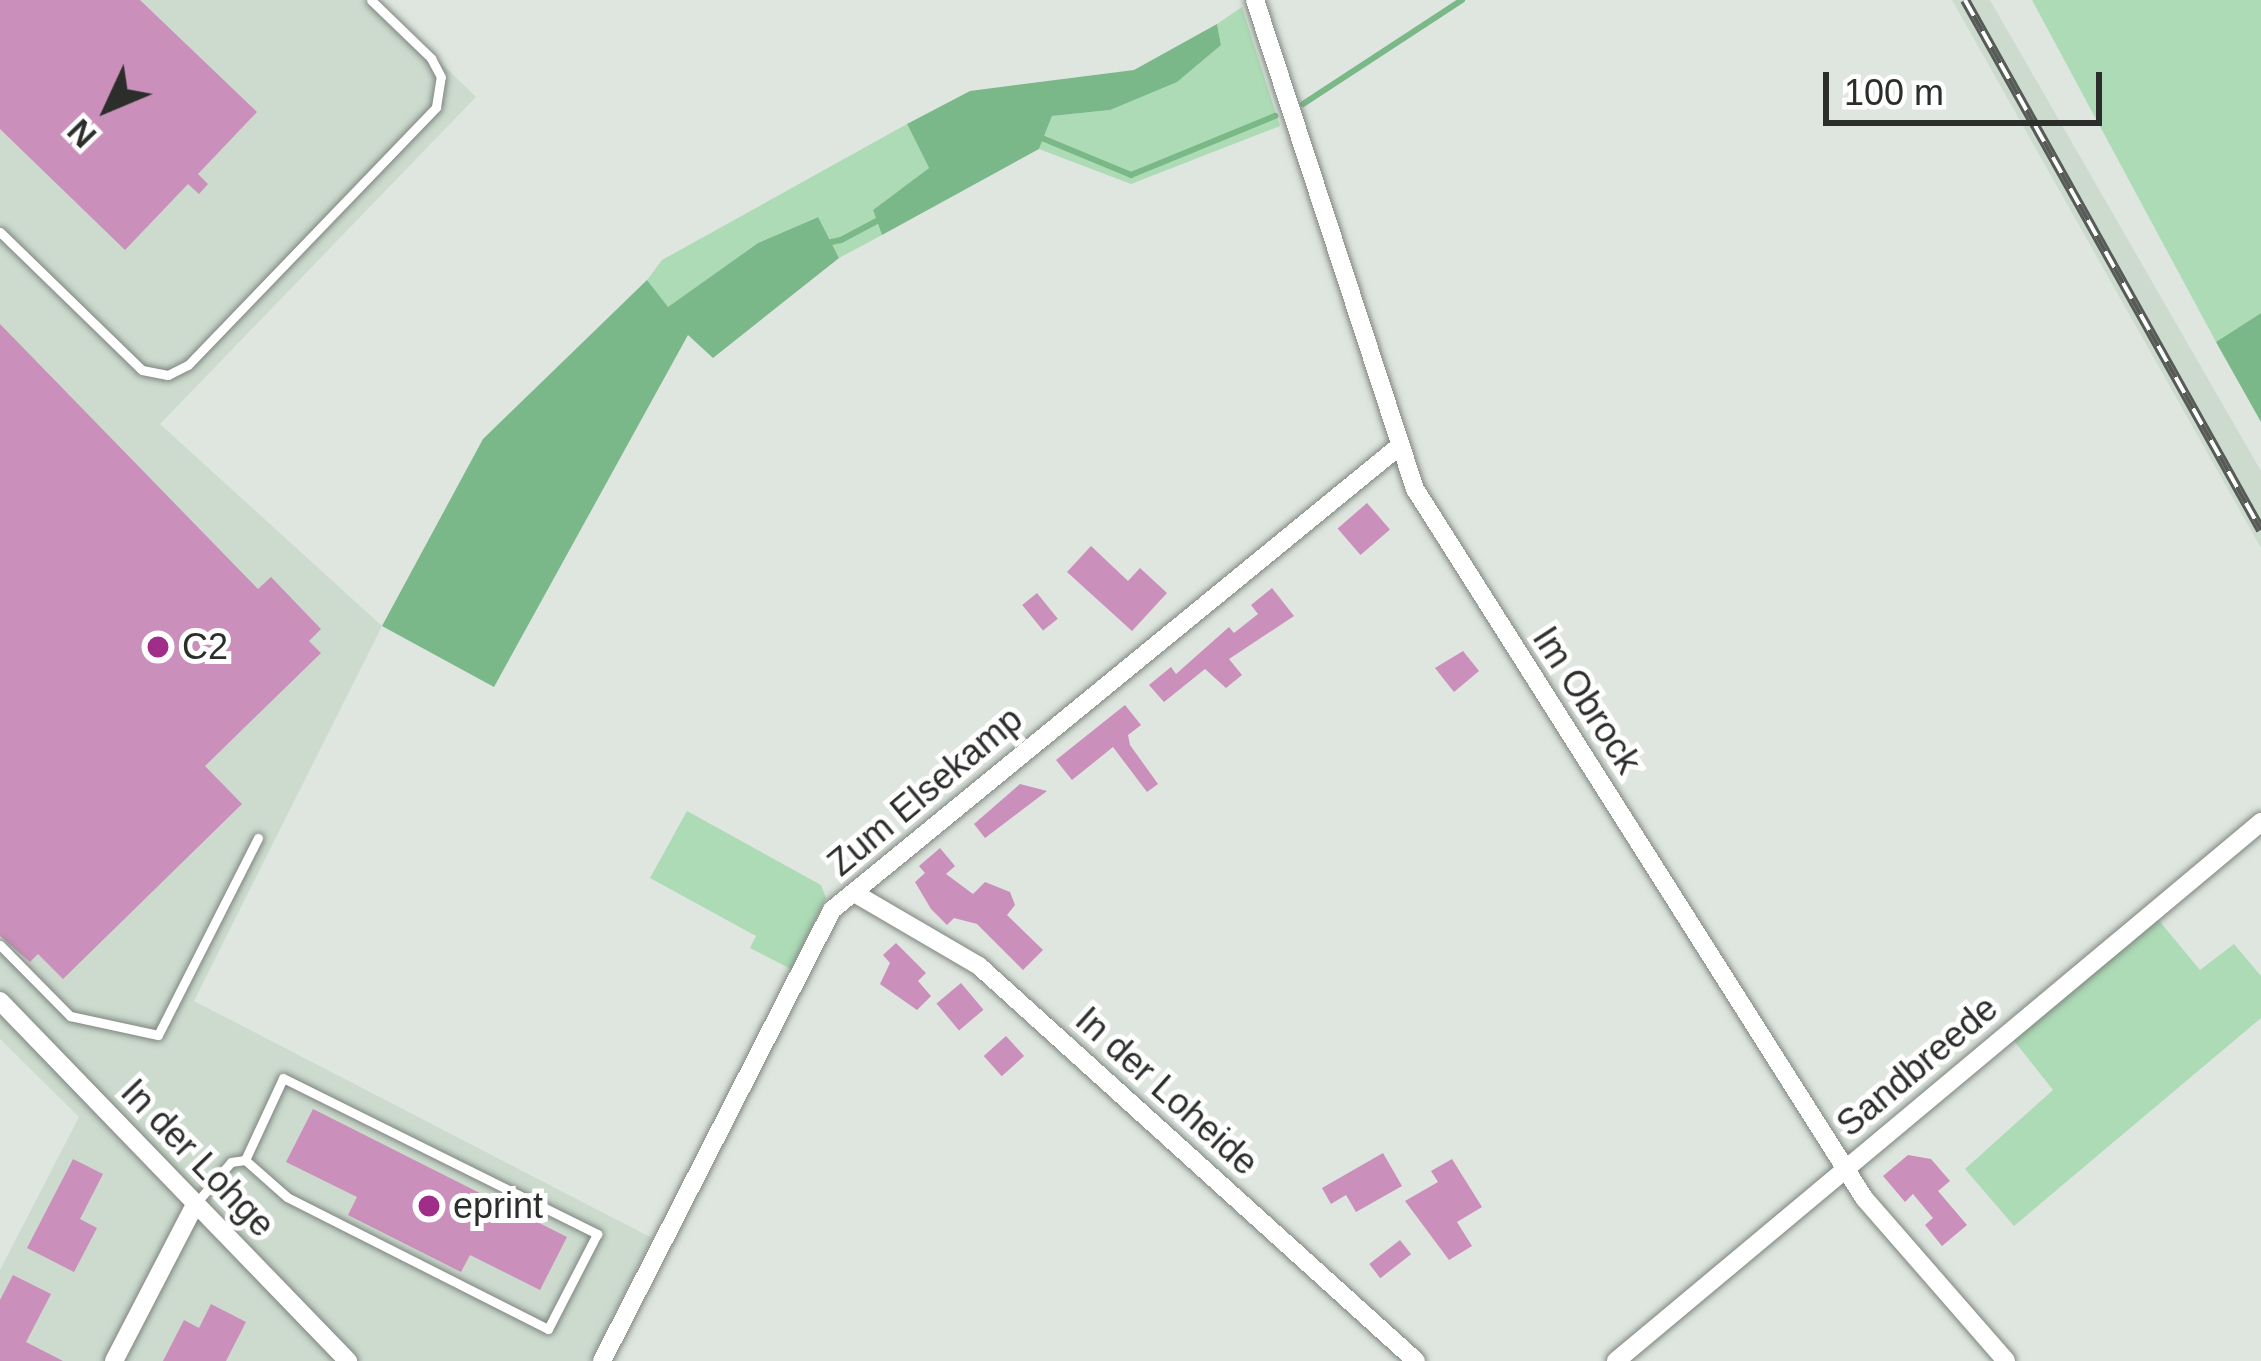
<!DOCTYPE html>
<html>
<head>
<meta charset="utf-8">
<style>
  body { margin:0 }
  #map { position:relative; width:2261px; height:1361px; overflow:hidden; background:#dee6df; font-family:Helvetica,sans-serif }
  div>[style] { position:absolute }
  [style*='--x'] { left:calc(var(--x)*1px); top:calc(var(--y)*1px); width:calc(var(--w)*1px); rotate:calc(var(--a)*1deg) }
  .built>* { inset:0; background:#cddbcf }
  .green>* { inset:0; background:#addbb6 }
  .forest>* { inset:0; background:#7bb889 }
  .stream>* { height:6px; margin:-3px; padding:0 3px; transform-origin:3px; border-radius:3px; background:#7bb888 }
  .building>* { inset:0; background:#cb8fbb; transform-origin:0 0 }
  .roads { filter:drop-shadow(0 0 3px #7e857f) drop-shadow(0 0 3px #7e857f) }
  .service>* { height:9px; margin:-4.5px; padding:0 4.5px; transform-origin:4.5px; border-radius:4.5px; background:#fff }
  .minor>* { height:18px; margin:-9px; padding:0 9px; transform-origin:9px; border-radius:9px; background:#fff }
  .rail>* { height:10px; margin-top:-5px; transform-origin:0; background:repeating-linear-gradient(90deg,#fff 0 18px,#575b57 0 36px); box-sizing:border-box; border-block:3px solid #575b57 }
  .dots>* { width:33px; height:33px; translate:-50% -50%; box-sizing:border-box; border:6px solid #fff; border-radius:50% }
  span { translate:-50% -50%; white-space:nowrap; text-align:center; line-height:1.15; -webkit-text-stroke:10px #fff; paint-order:stroke }
  .poi-label { font-size:36px; color:#2b2e2b }
  .left { translate:0 -50%; text-align:left }
  .street-label { font-size:36px; color:#2b2e2b }
  .north { position:absolute; left:48px; top:48px; width:120px; height:120px; -webkit-text-stroke:9px #fff; paint-order:stroke; rotate:226deg; font-size:33px; font-weight:700; line-height:48px; text-align:center; color:#2b2e2b }
  .north::after { content:''; display:block; margin:auto; width:42px; height:54px; background:#2b2e2b; clip-path:polygon(50% 0,100% 100%,50% 72%,0 100%) }
  .scale { position:absolute; left:1823px; top:72px; width:279px; height:54px; box-sizing:border-box; border:6px solid #2b2e2b; border-top:0; padding-left:15px; font-size:36px; line-height:42px; white-space:nowrap; color:#2b2e2b; -webkit-text-stroke:9px #fff; paint-order:stroke }
</style>
</head>
<body>
<div id="map">
  <div class="built">
    <i style="clip-path:polygon(0 0,376px 0,476px 97px,160px 424px,382px 626px,194px 1001px,652px 1238px,590px 1361px,0 1361px,0 1270px,79px 1117px,0 1039px)"></i>
    <i style="clip-path:polygon(1952px 0,1990px 0,2261px 471px,2261px 548px)"></i>
  </div>
  <div class="green">
    <i style="clip-path:polygon(2032px 0,2261px 0,2261px 313px,2216px 342px)"></i>
    <i style="clip-path:polygon(1242px 7px,1280px 126px,1131px 184px,1039px 149px,1052px 116px,1110px 110px,1221px 45px,1217px 24px)"></i>
    <i style="clip-path:polygon(907px 124px,929px 168px,873px 210px,882px 235px,839px 258px,817px 217px,758px 243px,667px 308px,647px 280px,662px 260px)"></i>
    <i style="clip-path:polygon(687px 811px,821px 885px,826px 898px,791px 969px,750px 948px,756px 936px,650px 878px)"></i>
    <i style="clip-path:polygon(2156px 917px,2200px 970px,2234px 944px,2261px 976px,2261px 1018px,2014px 1226px,1965px 1169px,2053px 1090px,2011px 1037px)"></i>
  </div>
  <div class="forest">
    <i style="clip-path:polygon(1217px 24px,1221px 45px,1177px 82px,1110px 110px,1052px 116px,1039px 149px,882px 235px,873px 210px,929px 168px,907px 124px,970px 91px,1134px 70px)"></i>
    <i style="clip-path:polygon(818px 217px,839px 258px,713px 358px,688px 335px,494px 687px,382px 626px,483px 439px,647px 280px,668px 307px,758px 243px)"></i>
    <i style="clip-path:polygon(2261px 313px,2261px 422px,2216px 342px)"></i>
  </div>
  <div class="stream">
    <i style="--x:1303;--y:104;--w:190;--a:-33.2"></i>
    <i style="--x:712;--y:316;--w:41;--a:-57.8"></i>
    <i style="--x:734;--y:281;--w:58;--a:-30.1"></i>
    <i style="--x:784;--y:252;--w:58;--a:-11.9"></i>
    <i style="--x:841;--y:240;--w:222;--a:-28"></i>
    <i style="--x:1037;--y:136;--w:102;--a:22.5"></i>
    <i style="--x:1131;--y:175;--w:156;--a:-22.3"></i>
  </div>
  <div class="building">
    <i style="clip-path:polygon(0 0,140px 0,257px 112px,198px 174px,208px 184px,199px 194px,188px 184px,125px 250px,0 129px)"></i>
    <i style="clip-path:polygon(0 324px,258px 589px,271px 577px,321px 629px,309px 641px,321px 653px,205px 766px,242px 804px,63px 979px,38px 954px,30px 962px,0 936px)"></i>
    <i style="left:1367px;top:503px;width:35px;height:39px;rotate:49deg"></i>
    <i style="clip-path:polygon(1091px 546px,1128px 581px,1140px 568px,1167px 593px,1132px 631px,1067px 572px)"></i>
    <i style="clip-path:polygon(1272px 588px,1294px 616px,1229px 659px,1242px 675px,1226px 688px,1205px 669px,1164px 702px,1149px 685px,1171px 667px,1176px 674px,1229px 627px,1234px 633px,1258px 614px,1251px 605px)"></i>
    <i style="left:1037px;top:593px;width:33px;height:19px;rotate:51deg"></i>
    <i style="clip-path:polygon(1463px 651px,1479px 671px,1454px 692px,1435px 668px)"></i>
    <i style="clip-path:polygon(1125px 705px,1141px 725px,1128px 735px,1130px 745px,1158px 784px,1147px 792px,1113px 747px,1072px 780px,1056px 760px)"></i>
    <i style="clip-path:polygon(1020px 784px,1047px 791px,985px 838px,974px 824px)"></i>
    <i style="clip-path:polygon(940px 848px,955px 866px,946px 874px,973px 894px,985px 882px,1010px 892px,1015px 905px,1007px 915px,1043px 950px,1023px 970px,977px 924px,954px 918px,947px 925px,931px 909px,915px 882px,925px 873px,919px 866px)"></i>
    <i style="clip-path:polygon(896px 943px,926px 973px,918px 981px,931px 996px,917px 1010px,880px 984px,890px 963px,883px 955px)"></i>
    <i style="left:961px;top:983px;width:35px;height:32px;rotate:50deg"></i>
    <i style="left:1006px;top:1036px;width:27px;height:30px;rotate:48deg"></i>
    <i style="clip-path:polygon(313px 1109px,567px 1237px,540px 1290px,470px 1255px,461px 1272px,348px 1215px,357px 1197px,286px 1162px)"></i>
    <i style="clip-path:polygon(1383px 1153px,1402px 1186px,1356px 1212px,1346px 1195px,1331px 1204px,1322px 1188px)"></i>
    <i style="clip-path:polygon(1908px 1155px,1931px 1159px,1950px 1181px,1938px 1191px,1967px 1225px,1942px 1246px,1925px 1225px,1933px 1218px,1913px 1194px,1905px 1202px,1883px 1176px)"></i>
    <i style="clip-path:polygon(73px 1159px,103px 1174px,80px 1219px,97px 1228px,74px 1272px,27px 1248px)"></i>
    <i style="clip-path:polygon(1452px 1159px,1482px 1207px,1457px 1222px,1472px 1246px,1449px 1260px,1405px 1201px,1438px 1182px,1431px 1171px)"></i>
    <i style="left:1400px;top:1240px;width:18px;height:39px;rotate:52deg"></i>
    <i style="clip-path:polygon(13px 1275px,51px 1294px,26px 1342px,63px 1361px,0 1361px,0 1300px)"></i>
    <i style="clip-path:polygon(211px 1304px,246px 1322px,226px 1361px,163px 1361px,184px 1320px,199px 1328px)"></i>
  </div>
  <div class="roads">
    <div class="service">
      <i style="--x:0;--y:232;--w:198;--a:44.2"></i>
      <i style="--x:142;--y:370;--w:26;--a:11"></i>
      <i style="--x:168;--y:375;--w:22;--a:-27"></i>
      <i style="--x:188;--y:365;--w:358;--a:-46.1"></i>
      <i style="--x:436;--y:107;--w:30;--a:-81"></i>
      <i style="--x:441;--y:77;--w:21;--a:-118"></i>
      <i style="--x:431;--y:58;--w:83;--a:-136"></i>
      <i style="--x:0;--y:945;--w:100;--a:45.4"></i>
      <i style="--x:70;--y:1016;--w:90;--a:12.2"></i>
      <i style="--x:158;--y:1035;--w:221;--a:-63.1"></i>
      <i style="--x:283;--y:1078;--w:351;--a:26.4"></i>
      <i style="--x:597;--y:1234;--w:107;--a:117.3"></i>
      <i style="--x:548;--y:1329;--w:292;--a:-153.2"></i>
      <i style="--x:287;--y:1197;--w:56;--a:-138.6"></i>
      <i style="--x:245;--y:1160;--w:90;--a:-65.1"></i>
      <i style="--x:197;--y:1202;--w:52;--a:-49.6"></i>
      <i style="--x:231;--y:1162;--w:14;--a:-8"></i>
    </div>
    <div class="minor">
      <i style="--x:1255;--y:0;--w:515;--a:71.88"></i>
      <i style="--x:1415;--y:489;--w:839;--a:57.65"></i>
      <i style="--x:1864;--y:1198;--w:216;--a:48.9"></i>
      <i style="--x:856;--y:894;--w:143;--a:30.3"></i>
      <i style="--x:979;--y:966;--w:589;--a:42.11"></i>
      <i style="--x:0;--y:1001;--w:501;--a:45.97"></i>
      <i style="--x:114;--y:1361;--w:178;--a:-62.6"></i>
      <i style="--x:602;--y:1361;--w:506;--a:-62.98"></i>
      <i style="--x:832;--y:910;--w:730;--a:-39.27"></i>
      <i style="--x:1616;--y:1361;--w:841;--a:-39.88"></i>
    </div>
  </div>
  <div class="rail">
    <i style="--x:1965;--y:0;--w:607;--a:60.82"></i>
  </div>
  <div class="dots">
    <i style="left:158px;top:647px;background:#9f2d89"></i>
    <i style="left:429px;top:1206px;background:#9f2d89"></i>
  </div>
  <div class="poi-label">
    <span class="left" style="left:182px;top:647px">C2</span>
    <span class="left" style="left:453px;top:1206px">eprint</span>
  </div>
  <div class="street-label">
    <span style="left:1587px;top:700px;rotate:57deg">Im Obrock</span>
    <span style="left:925px;top:791px;rotate:-40deg">Zum Elsekamp</span>
    <span style="left:1917px;top:1066px;rotate:-40deg">Sandbreede</span>
    <span style="left:1167px;top:1091px;rotate:42deg">In der Loheide</span>
    <span style="left:198px;top:1158px;rotate:46deg">In der Lohge</span>
  </div>
  <div class="north">N</div>
  <div class="scale">100 m</div>
</div>
</body>
</html>
